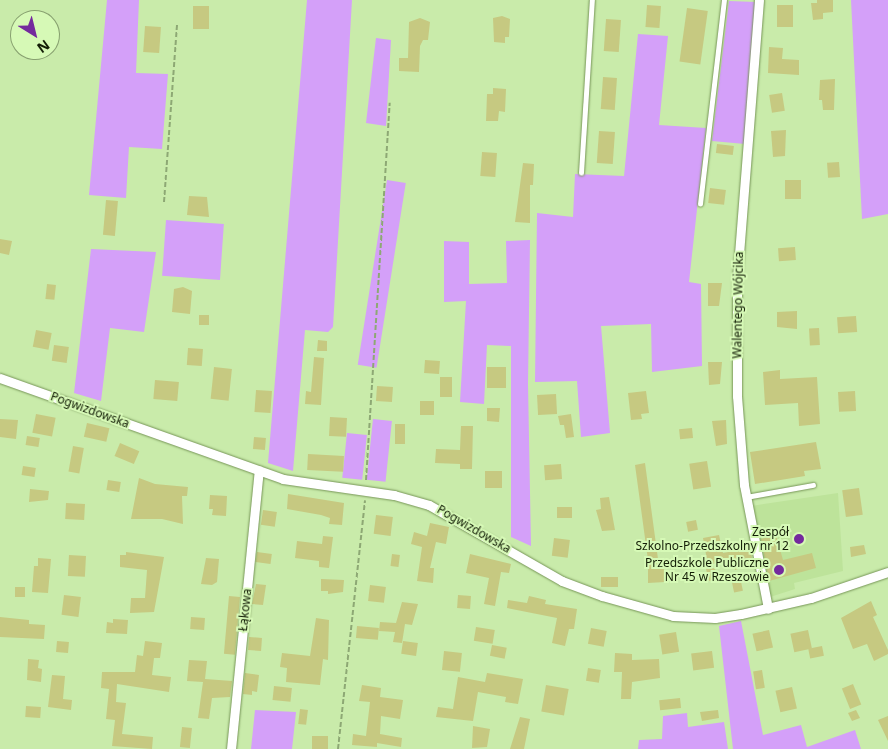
<!DOCTYPE html>
<html>
<head>
<meta charset="utf-8">
<style>
  body { margin:0 }
  #map { position:relative; width:888px; height:749px; overflow:hidden; background:#c9ebaa; font-family:"Noto Sans",sans-serif }
  div>[style] { position:absolute }
  [style*='--x'] { left:calc(var(--x)*1px); top:calc(var(--y)*1px); width:calc(var(--w)*1px); rotate:calc(var(--a)*1deg) }
  .built>* { inset:0; background:#bde39a }
  .green>* { inset:0; background:#d4a0f9; transform-origin:0 0 }
  .building>* { inset:0; background:#c6c981; transform-origin:0 0 }
  .path>* { height:2px; margin-top:-1px; transform-origin:0; background:repeating-linear-gradient(90deg,#8da874 0 5px,transparent 0 7.5px) }
  .roads { filter:drop-shadow(0 0 1px #779658) drop-shadow(0 0 1px #779658) }
  .service>* { height:4.5px; margin:-2.25px; padding:0 2.25px; transform-origin:2.25px; border-radius:2.25px; background:#fff }
  .minor>* { height:9px; margin:-4.5px; padding:0 4.5px; transform-origin:4.5px; border-radius:4.5px; background:#fff }
  .dots>* { width:14px; height:14px; translate:-50% -50%; box-sizing:border-box; border:2px solid #d6f9b6; border-radius:50% }
  span { translate:-50% -50%; white-space:nowrap; text-align:center; line-height:1.15; -webkit-text-stroke:4px #d6f9b6; paint-order:stroke }
  .street-label { font-size:12px; color:#131e06 }
  .poi-label { font-size:12px; color:#131e06 }
  .right { translate:-100% -50%; text-align:right }
  .north { position:absolute; left:10px; top:10px; width:50px; height:50px; box-sizing:border-box; background:#d6f9b6; border:1px solid #88a170; border-radius:50%; rotate:144deg; font-size:14px; font-weight:700; line-height:20px; text-align:center; color:#131e06 }
  .north::after { content:''; display:block; margin:auto; width:18px; height:22px; background:#742a9d; clip-path:polygon(50% 0,100% 100%,50% 72%,0 100%) }
</style>
</head>
<body>
<div id="map">
  <div class="built">
    <i style="clip-path:polygon(838px 493px,843px 571px,794px 583px,795px 589px,770px 597px,751px 506px)"></i>
  </div>
  <div class="green">
    <i style="clip-path:polygon(107px 0,139px 0,136px 73px,168px 74px,162px 149px,129px 147px,126px 198px,89px 195px)"></i>
    <i style="clip-path:polygon(307px 0,352px 0,333px 327px,328px 332px,305px 330px,293px 471px,268px 463px)"></i>
    <i style="clip-path:polygon(851px 0,888px 0,888px 214px,862px 219px)"></i>
    <i style="clip-path:polygon(729px 1px,756px 2px,745px 144px,712px 141px)"></i>
    <i style="clip-path:polygon(638px 34px,668px 36px,659px 125px,706px 128px,689px 282px,701px 284px,702px 366px,652px 372px,651px 324px,601px 326px,610px 433px,581px 437px,577px 381px,535px 382px,537px 213px,573px 217px,575px 174px,624px 176px)"></i>
    <i style="clip-path:polygon(376px 38px,391px 40px,386px 126px,366px 123px)"></i>
    <i style="left:387px;top:180px;width:19px;height:187px;rotate:9deg"></i>
    <i style="left:166px;top:220px;width:58px;height:56px;rotate:4deg"></i>
    <i style="clip-path:polygon(530px 240px,528px 384px,531px 546px,511px 537px,511px 346px,487px 345px,484px 404px,460px 402px,466px 301px,444px 302px,444px 241px,469px 242px,469px 284px,507px 283px,506px 241px)"></i>
    <i style="clip-path:polygon(91px 249px,156px 252px,144px 332px,110px 328px,101px 401px,74px 393px)"></i>
    <i style="left:373px;top:419px;width:19px;height:61px;rotate:6deg"></i>
    <i style="left:347px;top:433px;width:20px;height:45px;rotate:6deg"></i>
    <i style="clip-path:polygon(741px 621px,763px 735px,801px 725px,807px 747px,855px 730px,861px 749px,733px 749px,719px 626px)"></i>
    <i style="clip-path:polygon(255px 710px,296px 712px,292px 749px,251px 749px)"></i>
    <i style="clip-path:polygon(687px 713px,688px 727px,724px 722px,728px 749px,638px 749px,639px 740px,662px 739px,663px 716px)"></i>
  </div>
  <div class="building">
    <i style="clip-path:polygon(817px 0,833px 0,833px 12px,823px 13px,823px 19px,813px 20px,811px 3px,817px 3px)"></i>
    <i style="left:647px;top:5px;width:14px;height:22px;rotate:4deg"></i>
    <i style="left:777px;top:5px;width:16px;height:22px"></i>
    <i style="left:193px;top:6px;width:16px;height:23px"></i>
    <i style="left:687px;top:8px;width:21px;height:54px;rotate:8deg"></i>
    <i style="clip-path:polygon(502px 16px,510px 19px,509px 37px,505px 37px,505px 43px,494px 42px,493px 18px)"></i>
    <i style="clip-path:polygon(420px 18px,430px 22px,428px 40px,423px 40px,420px 46px,419px 72px,399px 71px,399px 58px,408px 58px,409px 22px)"></i>
    <i style="left:606px;top:19px;width:15px;height:32px;rotate:4deg"></i>
    <i style="left:145px;top:26px;width:16px;height:26px;rotate:4deg"></i>
    <i style="clip-path:polygon(769px 47px,783px 48px,782px 59px,799px 60px,799px 75px,768px 73px)"></i>
    <i style="left:603px;top:77px;width:14px;height:32px;rotate:4deg"></i>
    <i style="clip-path:polygon(835px 79px,834px 110px,823px 110px,822px 100px,819px 100px,820px 80px)"></i>
    <i style="clip-path:polygon(493px 88px,506px 89px,505px 112px,499px 111px,498px 121px,486px 121px,487px 94px,493px 94px)"></i>
    <i style="left:782px;top:93px;width:18px;height:13px;rotate:81deg"></i>
    <i style="clip-path:polygon(786px 130px,785px 156px,773px 157px,771px 131px)"></i>
    <i style="left:599px;top:131px;width:16px;height:32px;rotate:4deg"></i>
    <i style="left:717px;top:144px;width:17px;height:9px;rotate:7deg"></i>
    <i style="left:482px;top:152px;width:15px;height:24px;rotate:4deg"></i>
    <i style="left:839px;top:162px;width:15px;height:12px;rotate:86deg"></i>
    <i style="clip-path:polygon(523px 163px,534px 164px,533px 185px,530px 185px,530px 223px,515px 222px)"></i>
    <i style="left:785px;top:180px;width:16px;height:19px"></i>
    <i style="left:710px;top:188px;width:16px;height:15px;rotate:7deg"></i>
    <i style="clip-path:polygon(189px 196px,207px 197px,209px 217px,187px 215px)"></i>
    <i style="left:106px;top:200px;width:12px;height:35px;rotate:5deg"></i>
    <i style="clip-path:polygon(0 239px,12px 241px,9px 255px,0 253px)"></i>
    <i style="left:795px;top:247px;width:13px;height:17px;rotate:86deg"></i>
    <i style="clip-path:polygon(708px 283px,722px 283px,719px 306px,708px 306px)"></i>
    <i style="left:47px;top:284px;width:9px;height:15px;rotate:6deg"></i>
    <i style="clip-path:polygon(183px 287px,192px 291px,190px 314px,172px 312px,174px 289px)"></i>
    <i style="clip-path:polygon(797px 311px,797px 329px,777px 327px,777px 312px)"></i>
    <i style="left:199px;top:315px;width:10px;height:10px"></i>
    <i style="left:856px;top:316px;width:16px;height:19px;rotate:86deg"></i>
    <i style="left:819px;top:328px;width:17px;height:10px;rotate:87deg"></i>
    <i style="left:36px;top:330px;width:16px;height:17px;rotate:11deg"></i>
    <i style="clip-path:polygon(318px 340px,327px 341px,327px 351px,317px 351px)"></i>
    <i style="left:54px;top:345px;width:15px;height:16px;rotate:8deg"></i>
    <i style="left:188px;top:348px;width:15px;height:17px;rotate:4deg"></i>
    <i style="clip-path:polygon(314px 357px,324px 358px,321px 405px,305px 404px,306px 391px,311px 392px)"></i>
    <i style="left:425px;top:360px;width:15px;height:13px;rotate:4deg"></i>
    <i style="clip-path:polygon(708px 362px,722px 362px,720px 384px,709px 385px)"></i>
    <i style="left:214px;top:367px;width:18px;height:32px;rotate:6deg"></i>
    <i style="left:487px;top:367px;width:19px;height:21px"></i>
    <i style="clip-path:polygon(780px 370px,780px 379px,817px 377px,820px 424px,799px 426px,798px 403px,765px 405px,763px 372px)"></i>
    <i style="left:440px;top:377px;width:12px;height:20px"></i>
    <i style="left:155px;top:380px;width:24px;height:19px;rotate:5deg"></i>
    <i style="left:377px;top:386px;width:16px;height:15px;rotate:4deg"></i>
    <i style="left:256px;top:390px;width:16px;height:22px;rotate:4deg"></i>
    <i style="clip-path:polygon(646px 391px,649px 413px,641px 414px,642px 419px,631px 420px,628px 393px)"></i>
    <i style="left:855px;top:391px;width:20px;height:17px;rotate:87deg"></i>
    <i style="left:556px;top:394px;width:20px;height:19px;rotate:87deg"></i>
    <i style="left:420px;top:401px;width:14px;height:14px"></i>
    <i style="clip-path:polygon(487px 408px,500px 408px,499px 422px,487px 421px)"></i>
    <i style="left:36px;top:414px;width:20px;height:19px;rotate:11deg"></i>
    <i style="clip-path:polygon(571px 414px,574px 437px,566px 438px,564px 425px,560px 425px,558px 416px)"></i>
    <i style="left:330px;top:417px;width:17px;height:19px;rotate:3deg"></i>
    <i style="clip-path:polygon(0 419px,18px 420px,16px 439px,0 437px)"></i>
    <i style="clip-path:polygon(726px 420px,727px 444px,716px 446px,712px 421px)"></i>
    <i style="left:87px;top:423px;width:23px;height:14px;rotate:13deg"></i>
    <i style="left:395px;top:424px;width:10px;height:20px"></i>
    <i style="clip-path:polygon(461px 426px,473px 426px,472px 469px,460px 469px,460px 464px,435px 463px,436px 449px,460px 450px)"></i>
    <i style="left:692px;top:428px;width:10px;height:13px;rotate:84deg"></i>
    <i style="left:27px;top:436px;width:13px;height:9px;rotate:9deg"></i>
    <i style="left:254px;top:437px;width:12px;height:12px;rotate:5deg"></i>
    <i style="clip-path:polygon(816px 442px,821px 469px,804px 471px,805px 476px,755px 484px,750px 452px)"></i>
    <i style="left:120px;top:443px;width:21px;height:14px;rotate:23deg"></i>
    <i style="left:73px;top:446px;width:11px;height:26px;rotate:10deg"></i>
    <i style="left:308px;top:454px;width:36px;height:16px;rotate:3deg"></i>
    <i style="left:707px;top:461px;width:26px;height:18px;rotate:81deg"></i>
    <i style="clip-path:polygon(645px 463px,658px 559px,663px 559px,665px 582px,648px 583px,648px 560px,635px 465px)"></i>
    <i style="left:561px;top:464px;width:15px;height:17px;rotate:86deg"></i>
    <i style="left:23px;top:466px;width:13px;height:9px;rotate:9deg"></i>
    <i style="left:485px;top:471px;width:17px;height:17px"></i>
    <i style="clip-path:polygon(139px 478px,155px 484px,188px 487px,187px 496px,182px 496px,183px 524px,162px 519px,131px 519px)"></i>
    <i style="left:108px;top:480px;width:13px;height:10px;rotate:9deg"></i>
    <i style="left:859px;top:488px;width:27px;height:17px;rotate:82deg"></i>
    <i style="clip-path:polygon(30px 489px,49px 491px,48px 500px,29px 502px)"></i>
    <i style="clip-path:polygon(288px 494px,344px 503px,342px 525px,329px 524px,330px 518px,321px 515px,287px 509px)"></i>
    <i style="clip-path:polygon(210px 495px,227px 496px,226px 516px,212px 515px,213px 509px,209px 509px)"></i>
    <i style="clip-path:polygon(609px 497px,615px 530px,602px 531px,596px 510px,601px 509px,600px 498px)"></i>
    <i style="left:66px;top:503px;width:19px;height:16px;rotate:3deg"></i>
    <i style="left:572px;top:507px;width:11px;height:15px;rotate:90deg"></i>
    <i style="left:263px;top:510px;width:14px;height:15px;rotate:8deg"></i>
    <i style="left:376px;top:515px;width:17px;height:19px;rotate:7deg"></i>
    <i style="left:696px;top:520px;width:10px;height:10px;rotate:79deg"></i>
    <i style="clip-path:polygon(430px 523px,449px 527px,446px 544px,436px 542px,430px 568px,434px 568px,433px 583px,417px 581px,422px 547px,411px 544px,414px 532px,427px 536px)"></i>
    <i style="clip-path:polygon(719px 535px,723px 553px,750px 548px,753px 564px,735px 570px,733px 560px,708px 565px,703px 538px)"></i>
    <i style="clip-path:polygon(776px 535px,783px 560px,812px 553px,816px 568px,769px 581px,761px 539px)"></i>
    <i style="clip-path:polygon(323px 536px,333px 537px,329px 568px,319px 567px,319px 561px,295px 558px,297px 541px,322px 544px)"></i>
    <i style="left:554px;top:538px;width:16px;height:18px;rotate:7deg"></i>
    <i style="clip-path:polygon(864px 545px,866px 554px,851px 557px,850px 547px)"></i>
    <i style="clip-path:polygon(126px 552px,164px 557px,154px 612px,130px 613px,131px 598px,145px 598px,147px 570px,120px 567px,120px 555px,126px 555px)"></i>
    <i style="left:257px;top:552px;width:15px;height:10px;rotate:8deg"></i>
    <i style="left:392px;top:554px;width:8px;height:12px;rotate:7deg"></i>
    <i style="clip-path:polygon(470px 554px,511px 564px,509px 573px,501px 572px,495px 606px,484px 604px,489px 578px,466px 573px)"></i>
    <i style="left:69px;top:555px;width:17px;height:21px;rotate:3deg"></i>
    <i style="clip-path:polygon(38px 558px,51px 559px,48px 593px,32px 592px,34px 566px,38px 566px)"></i>
    <i style="clip-path:polygon(206px 558px,219px 559px,217px 582px,212px 585px,201px 584px)"></i>
    <i style="clip-path:polygon(715px 568px,717px 580px,709px 581px,706px 569px)"></i>
    <i style="left:601px;top:577px;width:17px;height:10px"></i>
    <i style="left:740px;top:577px;width:14px;height:9px;rotate:78deg"></i>
    <i style="clip-path:polygon(321px 579px,344px 580px,343px 592px,328px 594px,328px 591px,321px 591px)"></i>
    <i style="clip-path:polygon(256px 584px,266px 585px,263px 605px,252px 604px)"></i>
    <i style="left:370px;top:585px;width:16px;height:16px;rotate:7deg"></i>
    <i style="left:15px;top:587px;width:10px;height:10px"></i>
    <i style="left:64px;top:595px;width:17px;height:20px;rotate:7deg"></i>
    <i style="left:458px;top:595px;width:13px;height:13px;rotate:4deg"></i>
    <i style="left:229px;top:596px;width:11px;height:58px;rotate:5deg"></i>
    <i style="clip-path:polygon(529px 596px,546px 600px,545px 604px,577px 609px,574px 629px,569px 629px,565px 646px,552px 643px,557px 618px,507px 608px,508px 600px,527px 603px)"></i>
    <i style="clip-path:polygon(871px 601px,877px 615px,873px 617px,888px 650px,888px 654px,874px 661px,867px 644px,853px 649px,841px 618px)"></i>
    <i style="clip-path:polygon(402px 602px,418px 604px,412px 625px,405px 624px,402px 643px,393px 642px,395px 632px,379px 631px,380px 622px,396px 623px)"></i>
    <i style="clip-path:polygon(0 617px,29px 620px,29px 624px,45px 625px,44px 639px,0 637px)"></i>
    <i style="left:191px;top:617px;width:14px;height:12px;rotate:4deg"></i>
    <i style="clip-path:polygon(316px 618px,329px 620px,328px 660px,323px 659px,320px 685px,286px 682px,287px 668px,280px 667px,282px 653px,310px 656px)"></i>
    <i style="clip-path:polygon(113px 619px,128px 620px,127px 634px,106px 633px,107px 622px,113px 623px)"></i>
    <i style="left:357px;top:626px;width:22px;height:12px;rotate:5deg"></i>
    <i style="left:476px;top:627px;width:19px;height:14px;rotate:9deg"></i>
    <i style="left:591px;top:628px;width:16px;height:16px;rotate:11deg"></i>
    <i style="left:769px;top:630px;width:18px;height:17px;rotate:77deg"></i>
    <i style="left:808px;top:630px;width:19px;height:18px;rotate:78deg"></i>
    <i style="left:676px;top:632px;width:20px;height:17px;rotate:81deg"></i>
    <i style="left:249px;top:637px;width:13px;height:13px;rotate:4deg"></i>
    <i style="left:57px;top:641px;width:12px;height:11px;rotate:5deg"></i>
    <i style="clip-path:polygon(145px 641px,162px 643px,160px 658px,154px 658px,152px 675px,171px 677px,169px 692px,117px 684px,116px 702px,126px 703px,122px 734px,153px 737px,152px 749px,112px 746px,115px 720px,106px 719px,109px 689px,101px 688px,102px 672px,135px 672px,137px 655px,143px 656px)"></i>
    <i style="left:403px;top:641px;width:15px;height:13px;rotate:8deg"></i>
    <i style="left:492px;top:645px;width:15px;height:11px;rotate:11deg"></i>
    <i style="left:822px;top:646px;width:10px;height:14px;rotate:79deg"></i>
    <i style="left:444px;top:651px;width:18px;height:19px;rotate:6deg"></i>
    <i style="left:712px;top:651px;width:17px;height:21px;rotate:83deg"></i>
    <i style="clip-path:polygon(615px 653px,632px 654px,632px 660px,659px 659px,660px 678px,632px 682px,631px 699px,621px 699px,622px 672px,614px 672px)"></i>
    <i style="clip-path:polygon(28px 659px,39px 660px,38px 668px,42px 669px,41px 682px,27px 680px)"></i>
    <i style="clip-path:polygon(189px 660px,207px 661px,205px 679px,232px 681px,230px 697px,212px 698px,209px 719px,198px 718px,203px 682px,187px 681px)"></i>
    <i style="left:588px;top:668px;width:13px;height:13px;rotate:9deg"></i>
    <i style="left:762px;top:670px;width:18px;height:9px;rotate:81deg"></i>
    <i style="clip-path:polygon(245px 673px,259px 675px,257px 692px,252px 691px,252px 695px,243px 694px)"></i>
    <i style="clip-path:polygon(487px 673px,523px 679px,518px 704px,505px 702px,506px 697px,478px 692px,473px 721px,436px 717px,438px 707px,453px 709px,458px 677px,485px 682px)"></i>
    <i style="clip-path:polygon(52px 675px,65px 676px,63px 699px,72px 700px,71px 710px,48px 707px)"></i>
    <i style="left:853px;top:684px;width:22px;height:12px;rotate:68deg"></i>
    <i style="clip-path:polygon(362px 685px,381px 688px,380px 697px,403px 700px,400px 719px,381px 716px,380px 734px,402px 738px,401px 747px,377px 743px,377px 747px,352px 745px,353px 734px,366px 736px,370px 702px,359px 701px)"></i>
    <i style="left:546px;top:685px;width:23px;height:27px;rotate:10deg"></i>
    <i style="left:274px;top:686px;width:18px;height:14px;rotate:6deg"></i>
    <i style="left:792px;top:687px;width:22px;height:17px;rotate:77deg"></i>
    <i style="left:680px;top:698px;width:10px;height:21px;rotate:84deg"></i>
    <i style="left:26px;top:706px;width:15px;height:11px;rotate:4deg"></i>
    <i style="left:300px;top:709px;width:8px;height:15px;rotate:7deg"></i>
    <i style="clip-path:polygon(718px 710px,719px 718px,702px 721px,700px 712px)"></i>
    <i style="clip-path:polygon(856px 710px,860px 718px,852px 721px,848px 713px)"></i>
    <i style="clip-path:polygon(888px 716px,888px 741px,878px 720px)"></i>
    <i style="clip-path:polygon(520px 717px,530px 719px,524px 749px,510px 749px)"></i>
    <i style="clip-path:polygon(473px 726px,490px 729px,487px 747px,472px 748px)"></i>
    <i style="left:182px;top:727px;width:10px;height:20px;rotate:6deg"></i>
    <i style="left:328px;top:736px;width:13px;height:16px;rotate:90deg"></i>
  </div>
  <div class="path">
    <i style="--x:164;--y:202;--w:179;--a:-85.8"></i>
    <i style="--x:366;--y:480;--w:378;--a:-86.4"></i>
    <i style="--x:338;--y:749;--w:250;--a:-83.8"></i>
  </div>
  <div class="roads">
    <div class="service">
      <i style="--x:581;--y:173;--w:173;--a:-86.4"></i>
      <i style="--x:700;--y:204;--w:205;--a:-83.3"></i>
      <i style="--x:746;--y:497;--w:68;--a:-10.2"></i>
    </div>
    <div class="minor">
      <i style="--x:759;--y:0;--w:279;--a:94.5"></i>
      <i style="--x:737;--y:278;--w:118;--a:90"></i>
      <i style="--x:737;--y:396;--w:89;--a:85.5"></i>
      <i style="--x:744;--y:485;--w:126;--a:79"></i>
      <i style="--x:0;--y:378;--w:300;--a:19.6"></i>
      <i style="--x:283;--y:479;--w:112;--a:8.2"></i>
      <i style="--x:394;--y:495;--w:36;--a:16"></i>
      <i style="--x:429;--y:505;--w:153;--a:29.7"></i>
      <i style="--x:562;--y:581;--w:43;--a:20.6"></i>
      <i style="--x:602;--y:596;--w:74;--a:15.7"></i>
      <i style="--x:673;--y:616;--w:42;--a:2.7"></i>
      <i style="--x:715;--y:618;--w:26;--a:-9"></i>
      <i style="--x:741;--y:614;--w:72;--a:-12.9"></i>
      <i style="--x:811;--y:598;--w:81;--a:-18.7"></i>
      <i style="--x:231;--y:749;--w:280;--a:-84.3"></i>
    </div>
  </div>
  <div class="dots">
    <i style="left:799px;top:539px;background:#742a9d"></i>
    <i style="left:779px;top:570px;background:#742a9d"></i>
  </div>
  <div class="street-label">
    <span style="left:738px;top:305px;rotate:-89deg">Walentego Wójcika</span>
    <span style="left:90px;top:410px;rotate:20deg">Pogwizdowska</span>
    <span style="left:474px;top:529px;rotate:30deg">Pogwizdowska</span>
    <span style="left:245px;top:610px;rotate:-84deg">Łąkowa</span>
  </div>
  <div class="poi-label">
    <span class="right" style="left:789px;top:539px">Zespół<br>Szkolno-Przedszkolny nr 12</span>
    <span class="right" style="left:769px;top:570px">Przedszkole Publiczne<br>Nr 45 w Rzeszowie</span>
  </div>
  <div class="north">N</div>
</div>
</body>
</html>
